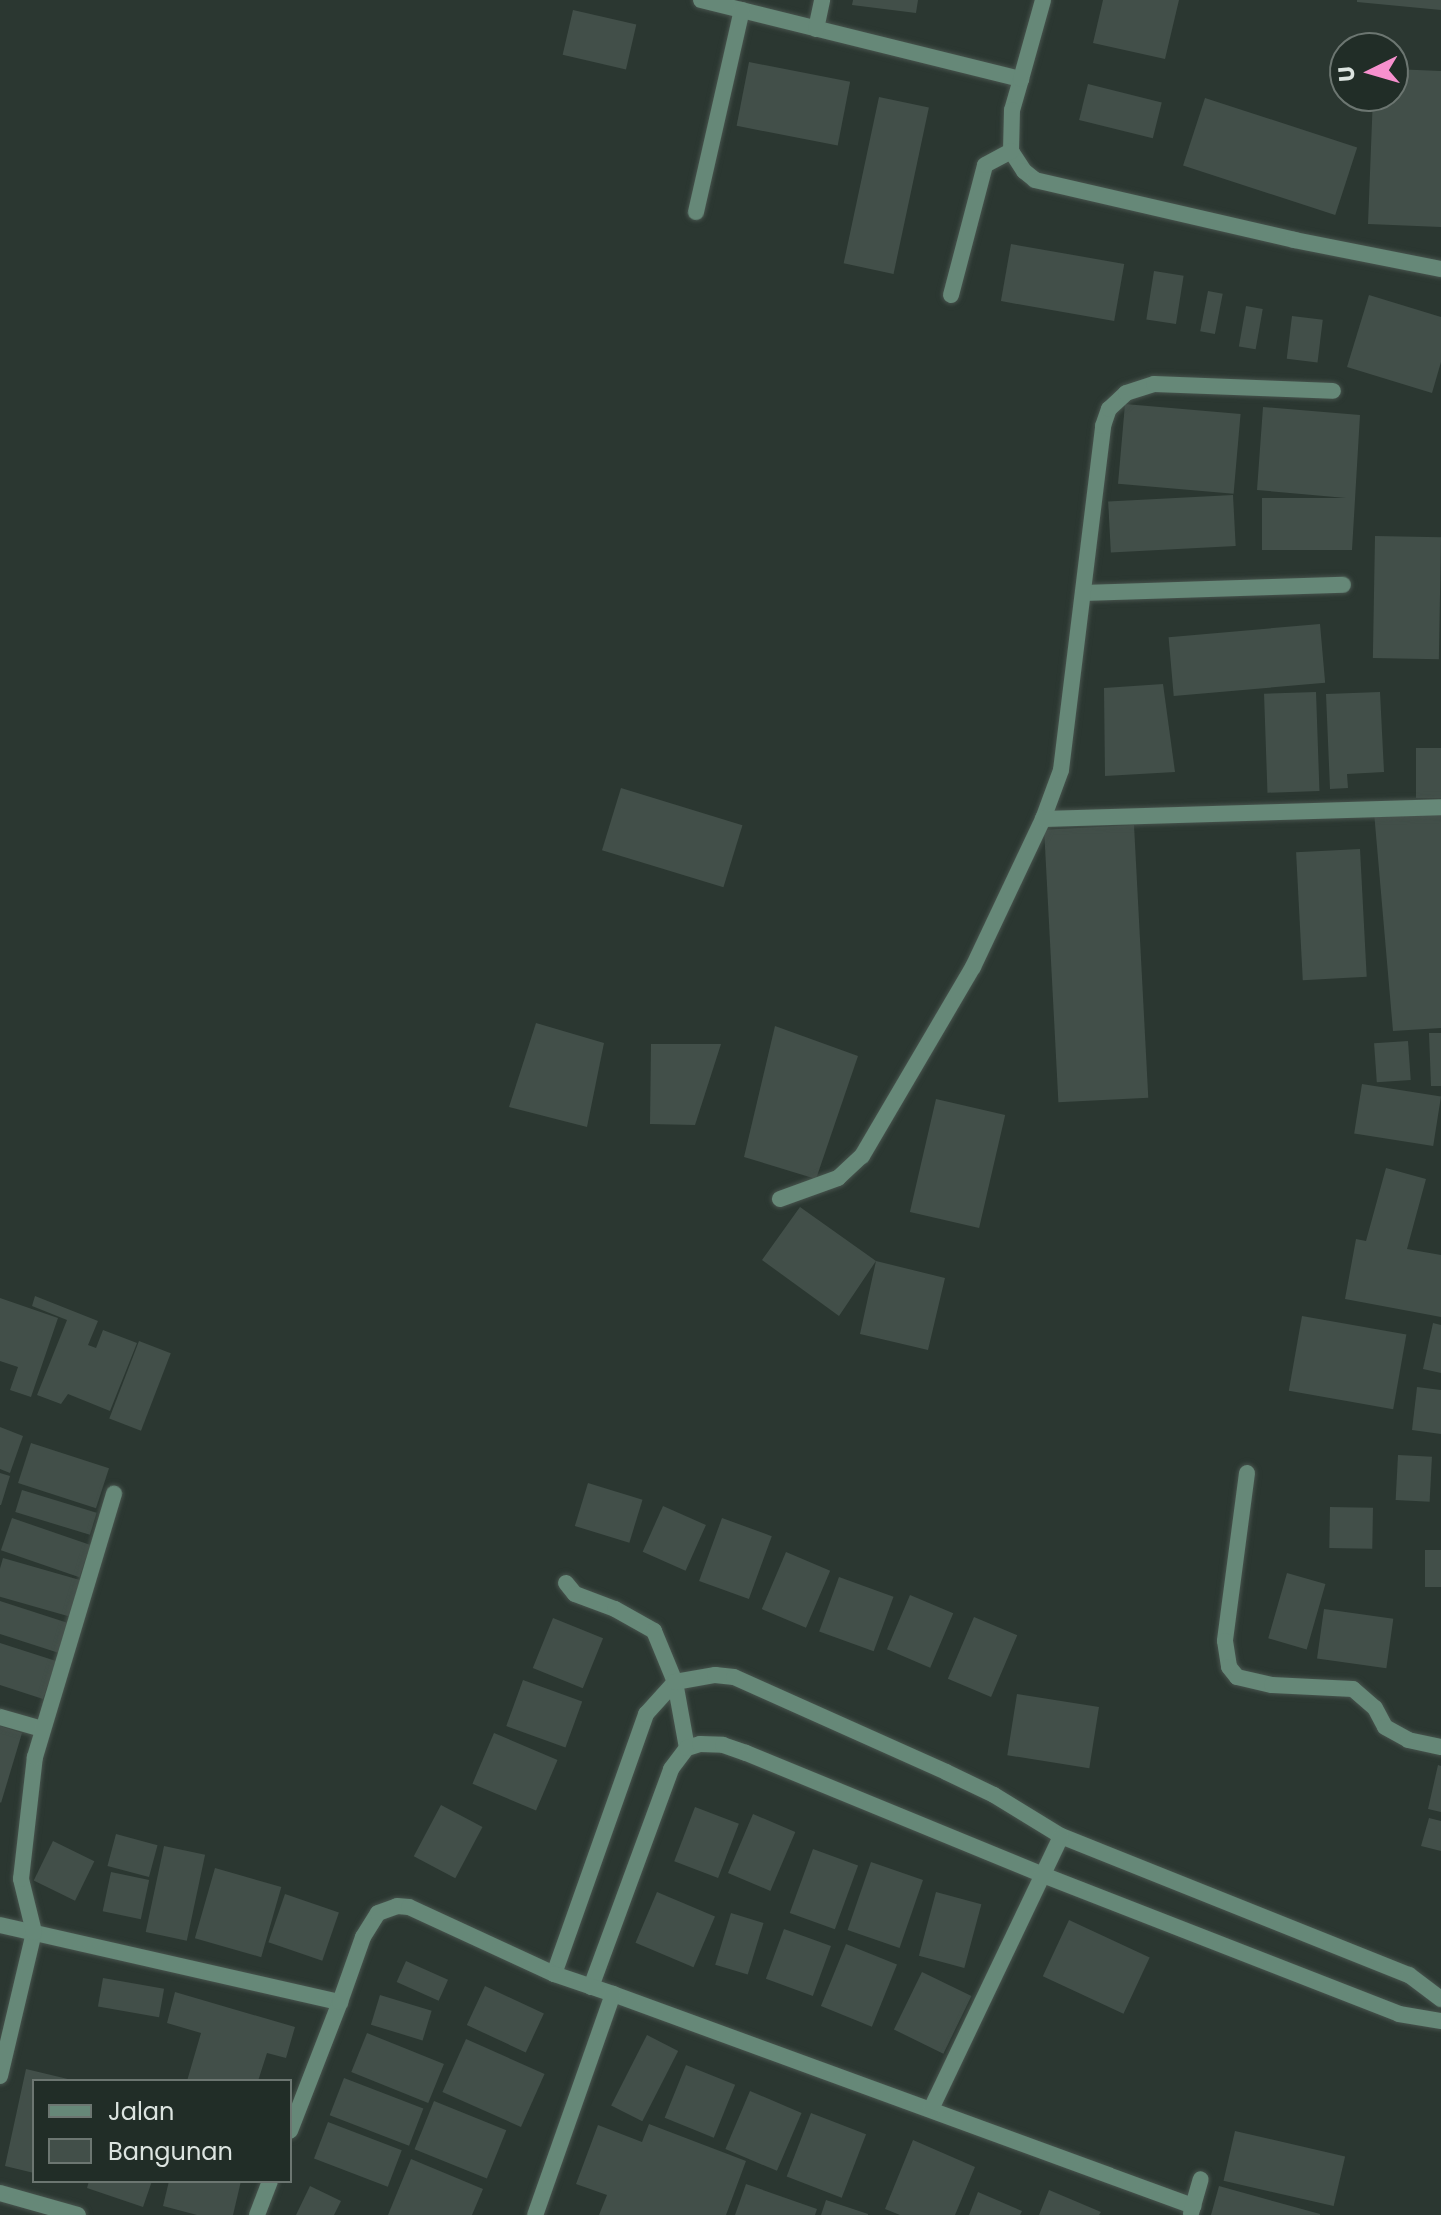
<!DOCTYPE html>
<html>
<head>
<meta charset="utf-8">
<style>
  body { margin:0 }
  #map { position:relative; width:1441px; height:2215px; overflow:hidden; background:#2b3731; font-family:Poppins,sans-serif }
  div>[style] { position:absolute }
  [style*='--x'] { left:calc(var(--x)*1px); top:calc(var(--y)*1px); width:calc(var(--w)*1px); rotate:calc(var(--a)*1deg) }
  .building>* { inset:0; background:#424f49; transform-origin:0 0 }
  .roads { filter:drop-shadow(0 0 2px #47534d) drop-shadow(0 0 2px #47534d) }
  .street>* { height:16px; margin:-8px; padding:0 8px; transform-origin:8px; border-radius:8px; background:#668878 }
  span { translate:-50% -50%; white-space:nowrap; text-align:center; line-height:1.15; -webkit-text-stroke:6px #212d27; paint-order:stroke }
  .legend { position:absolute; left:32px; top:2079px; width:260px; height:104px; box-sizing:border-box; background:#212d27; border:2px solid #6c7671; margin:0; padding:10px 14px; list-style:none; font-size:24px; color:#dce4e0 }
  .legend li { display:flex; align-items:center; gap:16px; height:40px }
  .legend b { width:40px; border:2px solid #6c7671 }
  .north { position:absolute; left:1329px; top:32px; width:80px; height:80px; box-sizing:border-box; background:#212d27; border:2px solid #6c7671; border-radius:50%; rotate:265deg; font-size:22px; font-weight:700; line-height:32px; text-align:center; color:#dce4e0 }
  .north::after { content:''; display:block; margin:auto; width:28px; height:36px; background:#f790ce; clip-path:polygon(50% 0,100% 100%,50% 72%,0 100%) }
</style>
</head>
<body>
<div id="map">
  <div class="building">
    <i style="clip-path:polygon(853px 0,918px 0,916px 13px,852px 5px)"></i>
    <i style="clip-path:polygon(1103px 0,1179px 0,1165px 59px,1093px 43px)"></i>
    <i style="clip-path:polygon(1357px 0,1441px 0,1441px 10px,1357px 2px)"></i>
    <i style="left:573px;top:10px;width:65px;height:46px;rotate:13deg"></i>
    <i style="left:749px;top:62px;width:103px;height:65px;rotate:11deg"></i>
    <i style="clip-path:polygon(1393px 69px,1441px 71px,1441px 227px,1368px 224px,1373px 96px,1393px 96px)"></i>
    <i style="left:1088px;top:84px;width:76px;height:37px;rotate:14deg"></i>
    <i style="left:879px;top:97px;width:51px;height:170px;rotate:12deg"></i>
    <i style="left:1205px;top:98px;width:160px;height:71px;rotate:18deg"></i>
    <i style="left:1011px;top:244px;width:115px;height:58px;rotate:10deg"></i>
    <i style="left:1154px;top:271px;width:30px;height:49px;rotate:9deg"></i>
    <i style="left:1208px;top:291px;width:15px;height:41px;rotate:11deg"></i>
    <i style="clip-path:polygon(1369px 295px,1441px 317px,1441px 362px,1432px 393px,1347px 367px)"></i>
    <i style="left:1246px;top:306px;width:17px;height:41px;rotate:10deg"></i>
    <i style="left:1292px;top:316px;width:31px;height:43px;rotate:7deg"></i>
    <i style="left:1125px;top:404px;width:116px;height:80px;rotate:5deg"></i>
    <i style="clip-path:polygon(1263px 407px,1360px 415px,1352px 550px,1262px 550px,1262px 498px,1346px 498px,1257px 490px)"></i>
    <i style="left:1233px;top:495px;width:51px;height:125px;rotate:87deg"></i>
    <i style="left:1375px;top:536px;width:66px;height:122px;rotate:1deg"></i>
    <i style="left:1320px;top:624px;width:59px;height:152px;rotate:85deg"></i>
    <i style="clip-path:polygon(1163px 684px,1175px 772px,1105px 776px,1104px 688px)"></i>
    <i style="left:1316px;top:692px;width:99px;height:52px;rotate:88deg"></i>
    <i style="clip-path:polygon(1380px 692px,1384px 772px,1347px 774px,1348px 788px,1330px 789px,1326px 694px)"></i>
    <i style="left:1416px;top:748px;width:25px;height:50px"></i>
    <i style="left:621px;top:788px;width:127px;height:65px;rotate:17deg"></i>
    <i style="clip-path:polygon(1374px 812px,1441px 813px,1441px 1028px,1393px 1031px)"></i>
    <i style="left:1134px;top:825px;width:273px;height:90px;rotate:87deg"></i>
    <i style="left:1360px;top:849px;width:128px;height:64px;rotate:87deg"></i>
    <i style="clip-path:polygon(536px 1023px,604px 1043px,587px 1127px,509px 1107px)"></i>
    <i style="clip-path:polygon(775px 1026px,858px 1056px,816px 1179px,744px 1157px)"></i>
    <i style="clip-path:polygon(1429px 1033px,1441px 1033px,1441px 1086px,1431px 1086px)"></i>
    <i style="left:1408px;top:1041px;width:39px;height:34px;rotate:86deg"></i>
    <i style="clip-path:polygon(651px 1044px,721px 1044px,695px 1125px,650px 1124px)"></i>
    <i style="left:1362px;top:1084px;width:80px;height:50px;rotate:9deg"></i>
    <i style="left:936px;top:1099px;width:71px;height:116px;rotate:13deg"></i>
    <i style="clip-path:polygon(1386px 1168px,1426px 1179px,1407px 1249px,1441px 1255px,1441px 1317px,1345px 1299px,1356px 1239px,1366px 1241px)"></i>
    <i style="clip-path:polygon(800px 1207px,876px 1261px,945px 1278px,928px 1350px,860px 1334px,876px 1261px,839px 1316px,762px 1260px)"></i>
    <i style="clip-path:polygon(35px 1296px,98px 1321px,88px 1345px,96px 1348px,103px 1330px,137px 1343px,110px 1411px,68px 1394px,61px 1404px,37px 1395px,67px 1320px,32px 1306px)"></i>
    <i style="clip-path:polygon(0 1298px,58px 1318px,31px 1397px,10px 1390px,18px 1367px,0 1361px)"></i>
    <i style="left:1302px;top:1316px;width:106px;height:76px;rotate:10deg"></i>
    <i style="clip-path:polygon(1433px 1323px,1441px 1325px,1441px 1373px,1423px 1369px)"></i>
    <i style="left:139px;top:1341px;width:34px;height:83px;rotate:21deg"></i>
    <i style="clip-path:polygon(1417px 1387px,1441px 1390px,1441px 1434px,1412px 1430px)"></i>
    <i style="clip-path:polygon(0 1427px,23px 1436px,10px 1473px,0 1469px)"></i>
    <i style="left:31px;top:1443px;width:82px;height:42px;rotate:18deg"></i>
    <i style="left:1398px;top:1455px;width:34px;height:45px;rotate:3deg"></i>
    <i style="clip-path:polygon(0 1473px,10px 1476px,1px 1505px,0 1505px)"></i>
    <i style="left:588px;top:1483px;width:57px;height:45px;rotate:17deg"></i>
    <i style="left:22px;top:1490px;width:78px;height:23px;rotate:17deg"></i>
    <i style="left:663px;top:1506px;width:47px;height:50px;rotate:24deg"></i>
    <i style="left:1330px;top:1507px;width:43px;height:41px;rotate:1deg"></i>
    <i style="left:12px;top:1518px;width:83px;height:34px;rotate:19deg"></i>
    <i style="left:722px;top:1518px;width:53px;height:67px;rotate:20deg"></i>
    <i style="left:1425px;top:1550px;width:16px;height:37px"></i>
    <i style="left:786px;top:1552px;width:48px;height:62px;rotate:23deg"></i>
    <i style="left:3px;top:1558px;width:80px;height:38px;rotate:16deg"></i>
    <i style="left:1287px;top:1573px;width:40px;height:68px;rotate:16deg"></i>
    <i style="left:839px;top:1577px;width:58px;height:58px;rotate:20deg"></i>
    <i style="left:910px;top:1595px;width:47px;height:59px;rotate:23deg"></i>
    <i style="clip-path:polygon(0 1601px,68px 1623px,59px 1653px,0 1634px)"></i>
    <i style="left:1324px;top:1609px;width:70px;height:50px;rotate:8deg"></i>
    <i style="left:974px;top:1617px;width:47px;height:67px;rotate:23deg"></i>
    <i style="left:553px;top:1618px;width:54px;height:54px;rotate:22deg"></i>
    <i style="clip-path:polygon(0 1643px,56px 1661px,43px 1699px,0 1685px)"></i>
    <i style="left:523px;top:1680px;width:63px;height:49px;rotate:20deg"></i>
    <i style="left:1017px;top:1694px;width:83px;height:62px;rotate:9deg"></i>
    <i style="clip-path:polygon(0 1726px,22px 1733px,1px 1803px,0 1802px)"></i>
    <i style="left:494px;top:1733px;width:69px;height:55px;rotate:23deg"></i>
    <i style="clip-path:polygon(1438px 1765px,1441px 1766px,1441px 1812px,1428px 1809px)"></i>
    <i style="left:441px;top:1805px;width:47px;height:58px;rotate:28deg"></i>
    <i style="left:695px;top:1807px;width:47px;height:58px;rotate:21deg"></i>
    <i style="left:753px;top:1814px;width:46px;height:64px;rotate:23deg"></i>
    <i style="clip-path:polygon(1429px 1818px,1441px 1821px,1441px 1851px,1421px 1846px)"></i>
    <i style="left:116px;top:1834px;width:43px;height:33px;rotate:15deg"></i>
    <i style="left:53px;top:1841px;width:46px;height:44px;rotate:26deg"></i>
    <i style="left:164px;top:1846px;width:42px;height:88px;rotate:12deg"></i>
    <i style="left:813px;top:1849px;width:48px;height:68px;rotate:20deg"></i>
    <i style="left:871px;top:1862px;width:55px;height:72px;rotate:19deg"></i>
    <i style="left:215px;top:1868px;width:69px;height:73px;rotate:16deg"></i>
    <i style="left:111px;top:1872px;width:39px;height:40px;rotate:12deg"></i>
    <i style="left:657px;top:1892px;width:63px;height:55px;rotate:23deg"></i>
    <i style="left:936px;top:1892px;width:47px;height:66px;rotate:15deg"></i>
    <i style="left:285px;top:1894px;width:57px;height:51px;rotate:19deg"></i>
    <i style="left:731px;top:1913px;width:34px;height:54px;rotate:17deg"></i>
    <i style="left:1069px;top:1920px;width:89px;height:62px;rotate:25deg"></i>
    <i style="left:784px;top:1929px;width:50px;height:53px;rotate:20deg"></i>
    <i style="left:846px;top:1944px;width:55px;height:67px;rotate:22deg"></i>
    <i style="left:406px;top:1961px;width:46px;height:23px;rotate:24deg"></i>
    <i style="left:922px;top:1972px;width:55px;height:64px;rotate:26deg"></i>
    <i style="left:103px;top:1978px;width:62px;height:29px;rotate:10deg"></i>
    <i style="left:485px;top:1986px;width:65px;height:43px;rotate:25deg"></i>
    <i style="clip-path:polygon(175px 1992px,295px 2027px,286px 2058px,267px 2053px,258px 2081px,187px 2081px,201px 2033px,167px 2023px)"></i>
    <i style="left:380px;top:1995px;width:54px;height:31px;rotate:17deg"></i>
    <i style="left:367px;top:2033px;width:83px;height:42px;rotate:22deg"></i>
    <i style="left:647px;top:2035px;width:35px;height:79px;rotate:27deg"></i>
    <i style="left:466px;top:2039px;width:86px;height:58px;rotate:24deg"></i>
    <i style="left:686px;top:2065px;width:53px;height:57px;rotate:22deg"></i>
    <i style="clip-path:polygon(26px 2069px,72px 2080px,34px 2081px,34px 2173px,5px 2166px)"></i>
    <i style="left:344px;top:2078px;width:85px;height:40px;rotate:21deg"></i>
    <i style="left:750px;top:2091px;width:56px;height:63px;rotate:23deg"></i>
    <i style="left:434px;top:2101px;width:78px;height:52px;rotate:22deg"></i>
    <i style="left:811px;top:2113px;width:59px;height:68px;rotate:21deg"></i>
    <i style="left:328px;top:2122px;width:79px;height:39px;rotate:21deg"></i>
    <i style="clip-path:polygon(649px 2124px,746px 2161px,726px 2215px,599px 2215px,607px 2195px,576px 2184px,598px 2125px,642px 2142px)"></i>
    <i style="left:1235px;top:2131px;width:113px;height:51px;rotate:13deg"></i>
    <i style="clip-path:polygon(913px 2140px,975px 2167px,955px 2215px,900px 2215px,885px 2209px)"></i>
    <i style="clip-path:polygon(411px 2159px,483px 2189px,472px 2215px,388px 2215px)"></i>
    <i style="clip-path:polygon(89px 2181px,152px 2181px,143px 2207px,87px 2188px)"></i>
    <i style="clip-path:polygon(169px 2181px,241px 2181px,233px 2215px,197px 2215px,163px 2206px)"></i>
    <i style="clip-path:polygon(746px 2184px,817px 2209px,815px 2215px,735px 2215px)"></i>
    <i style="clip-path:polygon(310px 2186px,341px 2201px,334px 2215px,296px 2215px)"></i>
    <i style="clip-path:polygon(1219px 2186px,1320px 2214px,1320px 2215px,1211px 2215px)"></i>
    <i style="clip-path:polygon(1049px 2190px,1101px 2212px,1099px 2215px,1039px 2215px)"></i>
    <i style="clip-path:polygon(978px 2192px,1022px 2211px,1020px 2215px,969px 2215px)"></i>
    <i style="clip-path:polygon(826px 2200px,868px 2214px,868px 2215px,821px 2215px)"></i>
  </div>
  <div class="roads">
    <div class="street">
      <i style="--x:701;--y:0;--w:330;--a:13.9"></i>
      <i style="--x:1021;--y:79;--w:32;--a:106"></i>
      <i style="--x:1012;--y:110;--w:41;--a:91.4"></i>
      <i style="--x:1011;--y:151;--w:24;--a:57"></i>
      <i style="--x:1024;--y:171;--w:14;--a:39"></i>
      <i style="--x:1035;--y:180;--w:266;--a:13"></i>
      <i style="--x:1294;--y:240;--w:150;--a:11.2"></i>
      <i style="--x:816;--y:29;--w:30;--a:-78"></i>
      <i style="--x:1021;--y:79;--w:82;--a:-74.4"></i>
      <i style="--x:696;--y:212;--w:207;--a:-77.2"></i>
      <i style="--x:951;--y:295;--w:134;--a:-75.3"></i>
      <i style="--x:985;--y:165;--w:30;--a:-28"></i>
      <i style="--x:1083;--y:593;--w:260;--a:-1.8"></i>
      <i style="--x:1043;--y:819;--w:52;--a:-69.8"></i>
      <i style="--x:1061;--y:770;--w:347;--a:-83"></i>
      <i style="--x:1103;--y:426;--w:18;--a:-71"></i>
      <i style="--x:1109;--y:409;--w:23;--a:-43"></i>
      <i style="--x:1126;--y:393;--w:29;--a:-18"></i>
      <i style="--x:1154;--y:384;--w:179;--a:2.2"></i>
      <i style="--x:780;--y:1199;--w:62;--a:-19.9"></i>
      <i style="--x:838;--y:1178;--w:33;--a:-43"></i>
      <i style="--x:862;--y:1156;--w:219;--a:-59.6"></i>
      <i style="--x:973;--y:967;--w:164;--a:-64.7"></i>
      <i style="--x:1043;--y:819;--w:398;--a:-1.7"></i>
      <i style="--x:1247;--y:1473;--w:169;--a:97.5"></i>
      <i style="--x:1225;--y:1641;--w:26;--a:81"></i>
      <i style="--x:1229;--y:1667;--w:13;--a:51"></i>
      <i style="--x:1237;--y:1677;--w:36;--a:13"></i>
      <i style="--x:1272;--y:1685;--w:81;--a:2.8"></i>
      <i style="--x:1353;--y:1689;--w:29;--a:41"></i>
      <i style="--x:1375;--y:1708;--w:21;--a:62"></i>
      <i style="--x:1385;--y:1727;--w:26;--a:29"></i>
      <i style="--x:1408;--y:1740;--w:34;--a:12"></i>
      <i style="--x:566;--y:1583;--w:14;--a:51"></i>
      <i style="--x:575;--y:1594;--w:43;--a:20.6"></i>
      <i style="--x:615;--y:1609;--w:45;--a:29.4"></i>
      <i style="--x:654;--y:1631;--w:55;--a:67.6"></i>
      <i style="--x:675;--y:1682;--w:67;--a:79.7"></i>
      <i style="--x:0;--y:1717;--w:44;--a:15.9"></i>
      <i style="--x:0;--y:1925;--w:349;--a:12.8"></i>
      <i style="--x:340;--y:2002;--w:138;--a:111.2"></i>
      <i style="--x:554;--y:1974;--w:276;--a:-70.5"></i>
      <i style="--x:646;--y:1714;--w:43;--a:-47.8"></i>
      <i style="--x:675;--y:1682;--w:41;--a:-9.9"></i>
      <i style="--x:715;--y:1675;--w:19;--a:6"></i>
      <i style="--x:734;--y:1677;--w:232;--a:24.1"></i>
      <i style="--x:946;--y:1772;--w:53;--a:25.6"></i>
      <i style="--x:994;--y:1795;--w:79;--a:31.5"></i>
      <i style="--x:1061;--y:1836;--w:375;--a:21.8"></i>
      <i style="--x:1409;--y:1975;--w:40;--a:37"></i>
      <i style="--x:591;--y:1987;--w:232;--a:-69.8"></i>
      <i style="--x:671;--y:1769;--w:26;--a:-53"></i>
      <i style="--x:687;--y:1748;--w:14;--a:-17"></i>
      <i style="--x:700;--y:1744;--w:23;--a:2"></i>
      <i style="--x:723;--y:1745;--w:24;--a:19"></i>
      <i style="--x:746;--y:1753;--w:321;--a:22.3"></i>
      <i style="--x:1043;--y:1875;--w:382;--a:21.3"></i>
      <i style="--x:1399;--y:2014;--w:43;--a:9.5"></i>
      <i style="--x:613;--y:1994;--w:618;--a:20.08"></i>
      <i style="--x:340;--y:2002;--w:69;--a:-70.5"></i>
      <i style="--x:363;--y:1937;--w:28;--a:-58"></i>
      <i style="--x:378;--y:1913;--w:20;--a:-20"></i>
      <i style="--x:397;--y:1906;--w:12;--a:5"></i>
      <i style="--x:409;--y:1907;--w:160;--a:24.8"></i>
      <i style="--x:554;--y:1974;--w:62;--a:18.7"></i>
      <i style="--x:613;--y:1994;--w:234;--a:109.4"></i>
      <i style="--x:0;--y:2076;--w:148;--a:-76.7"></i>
      <i style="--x:34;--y:1932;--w:55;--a:-103.8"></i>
      <i style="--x:21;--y:1879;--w:123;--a:-83.5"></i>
      <i style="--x:35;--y:1757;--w:275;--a:-73.3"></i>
      <i style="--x:931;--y:2109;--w:302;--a:-64.5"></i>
      <i style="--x:0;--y:2193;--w:81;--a:15.8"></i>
      <i style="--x:1191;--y:2213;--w:35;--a:-74"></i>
      <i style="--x:257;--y:2215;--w:36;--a:-69"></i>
    </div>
  </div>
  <ul class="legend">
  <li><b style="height:10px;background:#668878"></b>Jalan</li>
  <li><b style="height:22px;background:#424f49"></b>Bangunan</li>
  </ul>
  <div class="north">U</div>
</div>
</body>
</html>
